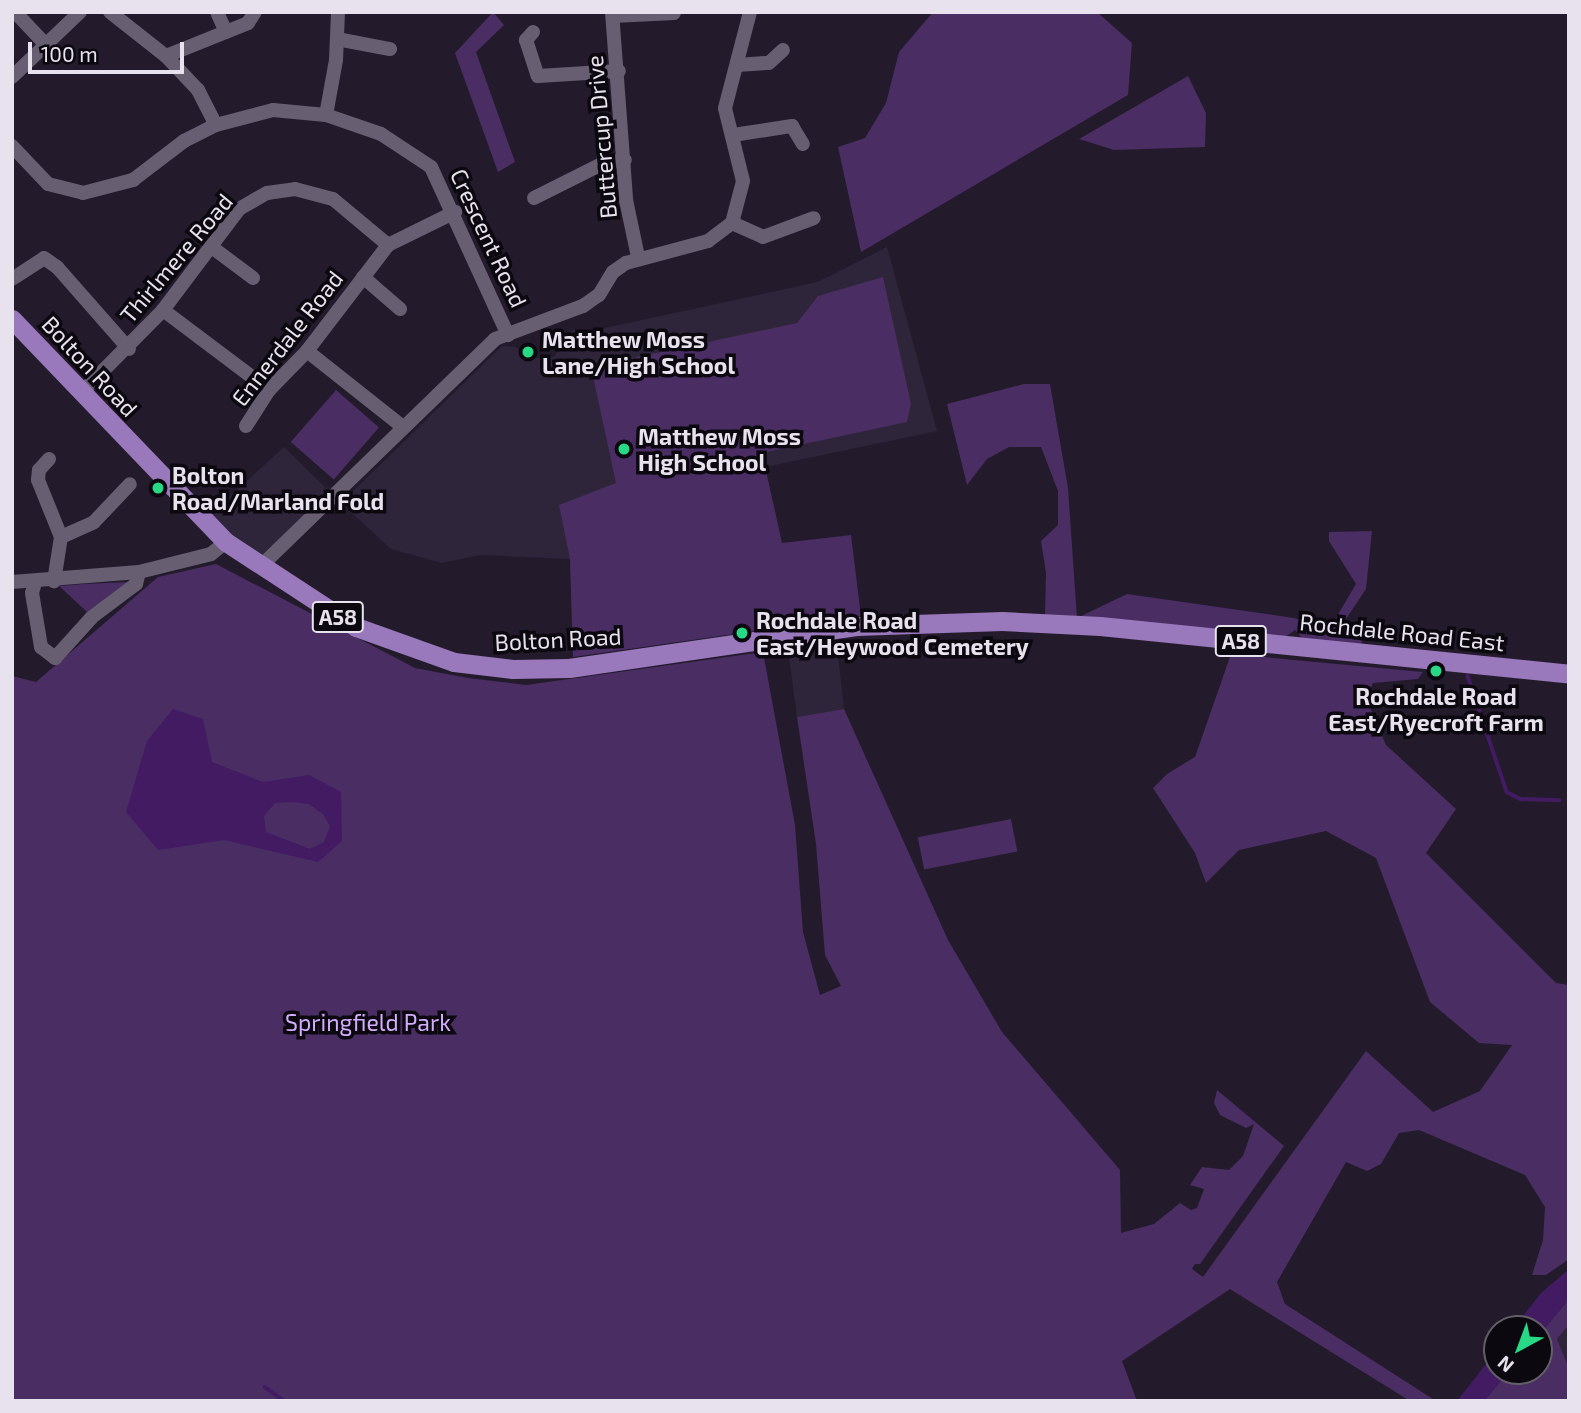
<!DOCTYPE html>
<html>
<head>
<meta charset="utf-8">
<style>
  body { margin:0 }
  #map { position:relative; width:1581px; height:1413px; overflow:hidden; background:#231b2c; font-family:"Exo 2",sans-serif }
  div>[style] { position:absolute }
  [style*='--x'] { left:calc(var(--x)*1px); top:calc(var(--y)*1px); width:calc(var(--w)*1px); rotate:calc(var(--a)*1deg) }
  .built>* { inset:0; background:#2f253b }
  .green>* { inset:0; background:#492d63; transform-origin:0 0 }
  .water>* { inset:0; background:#421b62 }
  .stream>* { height:3.5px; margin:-1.75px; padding:0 1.75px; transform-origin:1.75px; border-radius:1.75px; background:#421b62 }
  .minor>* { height:14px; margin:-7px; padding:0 7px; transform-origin:7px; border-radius:7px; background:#685e72 }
  .highway>* { height:19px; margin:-9.5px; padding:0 9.5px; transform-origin:9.5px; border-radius:9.5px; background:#9978bb }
  .dots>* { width:19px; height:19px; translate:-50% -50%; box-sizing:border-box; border:4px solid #0b080f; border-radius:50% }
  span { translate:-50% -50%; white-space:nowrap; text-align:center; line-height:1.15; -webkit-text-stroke:7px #0b080f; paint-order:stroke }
  .shield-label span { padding:2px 5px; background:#0b080f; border:2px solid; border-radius:5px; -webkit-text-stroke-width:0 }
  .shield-label { font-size:21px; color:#e7e2ed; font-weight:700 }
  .street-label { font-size:23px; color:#e7e2ed }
  .poi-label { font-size:23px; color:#e7e2ed; font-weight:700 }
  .left { translate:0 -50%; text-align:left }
  .park-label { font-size:23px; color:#d3acfd }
  .frame { position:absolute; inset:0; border:14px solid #e7e2ed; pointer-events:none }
  .north { position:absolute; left:1483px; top:1315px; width:70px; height:70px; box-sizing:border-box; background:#0b080f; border:2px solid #635f68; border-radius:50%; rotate:221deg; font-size:19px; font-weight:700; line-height:28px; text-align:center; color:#e7e2ed }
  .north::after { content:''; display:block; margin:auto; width:24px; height:32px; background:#27d885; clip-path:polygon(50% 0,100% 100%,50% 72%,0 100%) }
  .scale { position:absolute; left:28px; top:42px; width:156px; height:32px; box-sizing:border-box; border:4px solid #e7e2ed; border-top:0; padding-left:9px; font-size:21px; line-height:24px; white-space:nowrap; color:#e7e2ed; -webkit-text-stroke:5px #0b080f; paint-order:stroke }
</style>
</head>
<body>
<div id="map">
  <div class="built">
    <i style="clip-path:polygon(887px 247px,937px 431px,765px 467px,780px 533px,573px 657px,570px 559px,480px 555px,442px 563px,391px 549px,341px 503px,502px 346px,515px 347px,536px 358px,554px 357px,572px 330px,600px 329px,818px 282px)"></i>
    <i style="clip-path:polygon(284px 447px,331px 493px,262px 555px,207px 517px)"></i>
    <i style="clip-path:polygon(836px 638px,844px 709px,797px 717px,788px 650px,801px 643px)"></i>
    <i style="clip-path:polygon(1569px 1325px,1569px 1368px,1557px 1339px)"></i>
  </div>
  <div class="green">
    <i style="clip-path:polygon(493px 12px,504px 25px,476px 52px,515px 162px,498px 172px,455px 53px)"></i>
    <i style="clip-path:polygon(933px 12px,1097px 12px,1132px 43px,1128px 95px,861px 252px,838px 147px,865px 138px,886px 103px,899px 52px)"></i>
    <i style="clip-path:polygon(1188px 76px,1206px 113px,1205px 147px,1114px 150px,1079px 139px)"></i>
    <i style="clip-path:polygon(883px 277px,911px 404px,907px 422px,762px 453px,782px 543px,851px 535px,861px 616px,573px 657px,570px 559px,559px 505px,616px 483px,591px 367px,797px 323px,818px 296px)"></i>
    <i style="clip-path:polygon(1024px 384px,1050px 384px,1068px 488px,1077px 618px,1127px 594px,1294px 618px,1330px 628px,1356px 584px,1329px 541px,1329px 532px,1372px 531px,1366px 589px,1338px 631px,1362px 641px,1361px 645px,1303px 639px,1295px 630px,1285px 637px,1045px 615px,1046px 573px,1041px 541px,1058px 525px,1058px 491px,1041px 447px,1009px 447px,987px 459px,967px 485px,947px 404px)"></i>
    <i style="left:336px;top:390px;width:57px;height:69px;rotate:41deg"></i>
    <i style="clip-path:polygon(216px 564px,415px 668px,468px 678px,526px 685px,763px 652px,795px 825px,803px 932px,820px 995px,841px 986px,825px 955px,816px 844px,797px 717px,844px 709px,948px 940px,1002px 1032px,1120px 1170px,1121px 1233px,1154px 1224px,1180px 1203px,1191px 1210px,1197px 1208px,1204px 1189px,1190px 1185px,1202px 1167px,1229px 1170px,1243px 1156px,1254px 1124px,1246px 1128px,1220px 1115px,1214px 1103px,1217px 1090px,1284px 1146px,1200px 1264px,1195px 1264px,1192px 1269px,1203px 1277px,1366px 1051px,1433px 1112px,1480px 1091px,1512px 1045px,1479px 1043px,1430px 1002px,1376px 858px,1326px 831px,1239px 850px,1206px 883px,1195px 853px,1153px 788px,1167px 774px,1195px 757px,1231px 654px,1423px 672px,1418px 679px,1373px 683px,1366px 698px,1386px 745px,1456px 809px,1426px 853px,1556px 983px,1569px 985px,1569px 1259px,1546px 1275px,1532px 1275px,1543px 1240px,1545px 1207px,1525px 1175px,1419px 1130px,1399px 1133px,1381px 1164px,1367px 1171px,1346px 1162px,1277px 1282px,1285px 1304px,1436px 1401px,1410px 1401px,1230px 1289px,1122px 1361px,1137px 1401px,12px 1401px,12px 676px,36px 682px,158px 577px)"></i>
    <i style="clip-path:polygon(128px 582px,87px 612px,59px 586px,84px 584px)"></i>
    <i style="left:1011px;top:819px;width:33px;height:95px;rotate:79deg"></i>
    <i style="clip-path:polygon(1569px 1299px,1569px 1325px,1557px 1339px,1569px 1368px,1569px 1401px,1484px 1401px,1509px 1371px,1539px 1371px,1539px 1335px)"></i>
  </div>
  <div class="water">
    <i style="clip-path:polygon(evenodd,173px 709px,203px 719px,212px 762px,263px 782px,309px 775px,341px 792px,342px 841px,318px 862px,224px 840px,158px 850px,126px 812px,147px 741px,173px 709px,292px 802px,309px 804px,323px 814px,330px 826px,324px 842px,310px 849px,266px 832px,264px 816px,275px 803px,292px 802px)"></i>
    <i style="clip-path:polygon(1569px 1269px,1569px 1299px,1539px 1335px,1539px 1329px,1513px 1329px,1541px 1293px)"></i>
    <i style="clip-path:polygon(1497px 1350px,1497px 1371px,1509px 1371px,1484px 1401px,1457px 1401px)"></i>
  </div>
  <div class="stream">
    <i style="--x:1468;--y:676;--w:122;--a:71.4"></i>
    <i style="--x:1507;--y:792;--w:16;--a:27"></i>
    <i style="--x:1521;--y:799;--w:38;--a:2"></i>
    <i style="--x:265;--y:1387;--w:24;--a:36"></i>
  </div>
  <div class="minor">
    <i style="--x:15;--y:12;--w:44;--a:46.8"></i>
    <i style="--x:110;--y:12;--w:71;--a:38.2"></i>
    <i style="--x:166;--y:56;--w:47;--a:46.7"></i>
    <i style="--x:198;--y:90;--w:39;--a:63"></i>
    <i style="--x:217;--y:12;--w:22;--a:66"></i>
    <i style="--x:612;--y:12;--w:189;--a:85.7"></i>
    <i style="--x:626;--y:200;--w:58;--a:78.1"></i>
    <i style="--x:613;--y:16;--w:61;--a:-2.8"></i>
    <i style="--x:533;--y:32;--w:11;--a:131"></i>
    <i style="--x:526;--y:40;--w:38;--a:72"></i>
    <i style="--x:538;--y:76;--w:81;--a:-3.5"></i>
    <i style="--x:337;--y:39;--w:54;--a:10.7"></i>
    <i style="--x:166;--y:56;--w:88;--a:-21.9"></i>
    <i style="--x:248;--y:23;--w:13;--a:-58"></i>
    <i style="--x:737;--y:65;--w:32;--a:-4"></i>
    <i style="--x:769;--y:63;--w:19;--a:-43"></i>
    <i style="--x:12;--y:77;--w:94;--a:-43.7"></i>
    <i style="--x:326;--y:115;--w:56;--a:-79.7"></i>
    <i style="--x:336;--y:60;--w:48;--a:-87.6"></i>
    <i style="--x:733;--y:135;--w:60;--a:-8.7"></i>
    <i style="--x:792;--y:126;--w:21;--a:59"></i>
    <i style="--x:12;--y:146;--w:52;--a:46.5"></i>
    <i style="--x:48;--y:184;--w:36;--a:14"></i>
    <i style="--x:83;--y:193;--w:52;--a:-14.6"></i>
    <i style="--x:133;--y:180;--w:64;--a:-37.4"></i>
    <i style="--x:184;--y:141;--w:36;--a:-27"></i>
    <i style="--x:216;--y:125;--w:59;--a:-14.7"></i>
    <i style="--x:273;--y:110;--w:53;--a:5.4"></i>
    <i style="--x:326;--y:115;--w:58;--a:19.1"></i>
    <i style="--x:381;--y:134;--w:60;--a:33.4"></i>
    <i style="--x:431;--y:167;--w:185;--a:65.4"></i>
    <i style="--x:534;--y:198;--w:78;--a:-26.6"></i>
    <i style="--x:604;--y:163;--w:21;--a:-8"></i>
    <i style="--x:732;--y:223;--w:34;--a:24"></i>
    <i style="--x:763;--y:237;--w:54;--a:-20.4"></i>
    <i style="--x:213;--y:248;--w:50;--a:36.9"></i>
    <i style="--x:363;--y:277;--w:49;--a:40.9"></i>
    <i style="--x:12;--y:279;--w:38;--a:-33"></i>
    <i style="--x:44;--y:258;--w:16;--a:35"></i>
    <i style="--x:57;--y:267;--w:109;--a:48.7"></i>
    <i style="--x:163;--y:310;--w:133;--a:37"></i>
    <i style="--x:307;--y:351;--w:122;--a:38.4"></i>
    <i style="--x:81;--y:393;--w:117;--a:-45.3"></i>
    <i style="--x:163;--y:310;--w:126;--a:-53"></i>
    <i style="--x:239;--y:209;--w:32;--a:-30"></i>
    <i style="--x:267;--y:193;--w:28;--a:-8"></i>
    <i style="--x:295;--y:189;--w:39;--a:15"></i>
    <i style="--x:333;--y:199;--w:72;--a:39.9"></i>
    <i style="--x:246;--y:426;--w:43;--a:-57.4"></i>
    <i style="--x:269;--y:390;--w:54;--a:-45.7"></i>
    <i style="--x:307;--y:351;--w:133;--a:-52.6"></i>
    <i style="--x:388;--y:245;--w:75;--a:-26.2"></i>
    <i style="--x:49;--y:459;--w:15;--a:132"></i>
    <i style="--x:39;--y:470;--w:10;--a:96"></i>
    <i style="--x:38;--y:480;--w:61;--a:68"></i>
    <i style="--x:61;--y:537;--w:45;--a:99"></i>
    <i style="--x:61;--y:537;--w:36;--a:-24"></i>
    <i style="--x:94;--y:522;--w:52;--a:-46.5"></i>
    <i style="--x:261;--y:566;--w:326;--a:-44.1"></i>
    <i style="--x:495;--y:339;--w:94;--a:-20.6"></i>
    <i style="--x:583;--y:306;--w:19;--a:-35"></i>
    <i style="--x:599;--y:295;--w:27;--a:-59"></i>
    <i style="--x:613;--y:272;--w:16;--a:-35"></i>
    <i style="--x:626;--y:263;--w:85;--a:-15"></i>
    <i style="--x:708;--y:241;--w:30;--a:-37"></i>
    <i style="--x:732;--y:223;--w:43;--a:-75.3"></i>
    <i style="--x:743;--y:181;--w:75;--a:-103.9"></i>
    <i style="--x:725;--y:108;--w:99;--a:-75.4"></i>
    <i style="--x:12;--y:582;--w:127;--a:-4.5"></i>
    <i style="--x:139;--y:572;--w:74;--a:-14"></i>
    <i style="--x:211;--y:554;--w:19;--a:-39"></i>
    <i style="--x:35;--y:583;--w:10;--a:107"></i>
    <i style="--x:32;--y:593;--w:55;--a:80.5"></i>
    <i style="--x:41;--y:647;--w:18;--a:38"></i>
    <i style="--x:55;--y:658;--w:55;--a:-47.9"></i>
    <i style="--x:92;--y:617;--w:55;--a:-36.9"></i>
    <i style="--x:136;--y:584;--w:12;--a:-76"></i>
  </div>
  <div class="highway">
    <i style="--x:12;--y:319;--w:309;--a:46.2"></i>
    <i style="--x:226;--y:542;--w:155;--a:33.2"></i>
    <i style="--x:356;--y:627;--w:104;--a:19.7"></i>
    <i style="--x:454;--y:662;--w:59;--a:6.8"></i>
    <i style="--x:513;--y:669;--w:56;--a:-1"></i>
    <i style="--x:569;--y:668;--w:290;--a:-8.3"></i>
    <i style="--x:856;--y:626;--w:146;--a:-2"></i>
    <i style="--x:1002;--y:621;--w:98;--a:2.9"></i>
    <i style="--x:1100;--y:626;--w:471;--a:5.8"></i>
  </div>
  <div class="dots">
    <i style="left:528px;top:352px;background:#27d885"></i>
    <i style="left:624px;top:449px;background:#27d885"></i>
    <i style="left:158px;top:488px;background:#27d885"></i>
    <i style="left:742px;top:633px;background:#27d885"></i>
    <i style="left:1436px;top:671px;background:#27d885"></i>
  </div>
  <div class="shield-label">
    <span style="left:338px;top:617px">A58</span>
    <span style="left:1241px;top:641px">A58</span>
  </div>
  <div class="street-label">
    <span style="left:601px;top:137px;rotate:-95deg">Buttercup Drive</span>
    <span style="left:489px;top:238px;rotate:65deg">Crescent Road</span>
    <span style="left:176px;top:258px;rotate:-50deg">Thirlmere Road</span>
    <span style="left:287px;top:338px;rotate:-52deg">Ennerdale Road</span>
    <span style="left:90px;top:366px;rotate:47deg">Bolton Road</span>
    <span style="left:1402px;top:632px;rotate:6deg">Rochdale Road East</span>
    <span style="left:558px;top:639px;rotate:-3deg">Bolton Road</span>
  </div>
  <div class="poi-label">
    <span class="left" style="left:542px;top:352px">Matthew Moss<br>Lane/High School</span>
    <span class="left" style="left:638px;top:449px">Matthew Moss<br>High School</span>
    <span class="left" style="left:172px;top:488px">Bolton<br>Road/Marland Fold</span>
    <span class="left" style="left:756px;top:633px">Rochdale Road<br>East/Heywood Cemetery</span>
    <span style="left:1436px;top:709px">Rochdale Road<br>East/Ryecroft Farm</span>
  </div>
  <div class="park-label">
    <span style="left:368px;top:1022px">Springfield Park</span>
  </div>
  <div class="frame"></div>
  <div class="north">N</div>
  <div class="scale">100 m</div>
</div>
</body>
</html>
